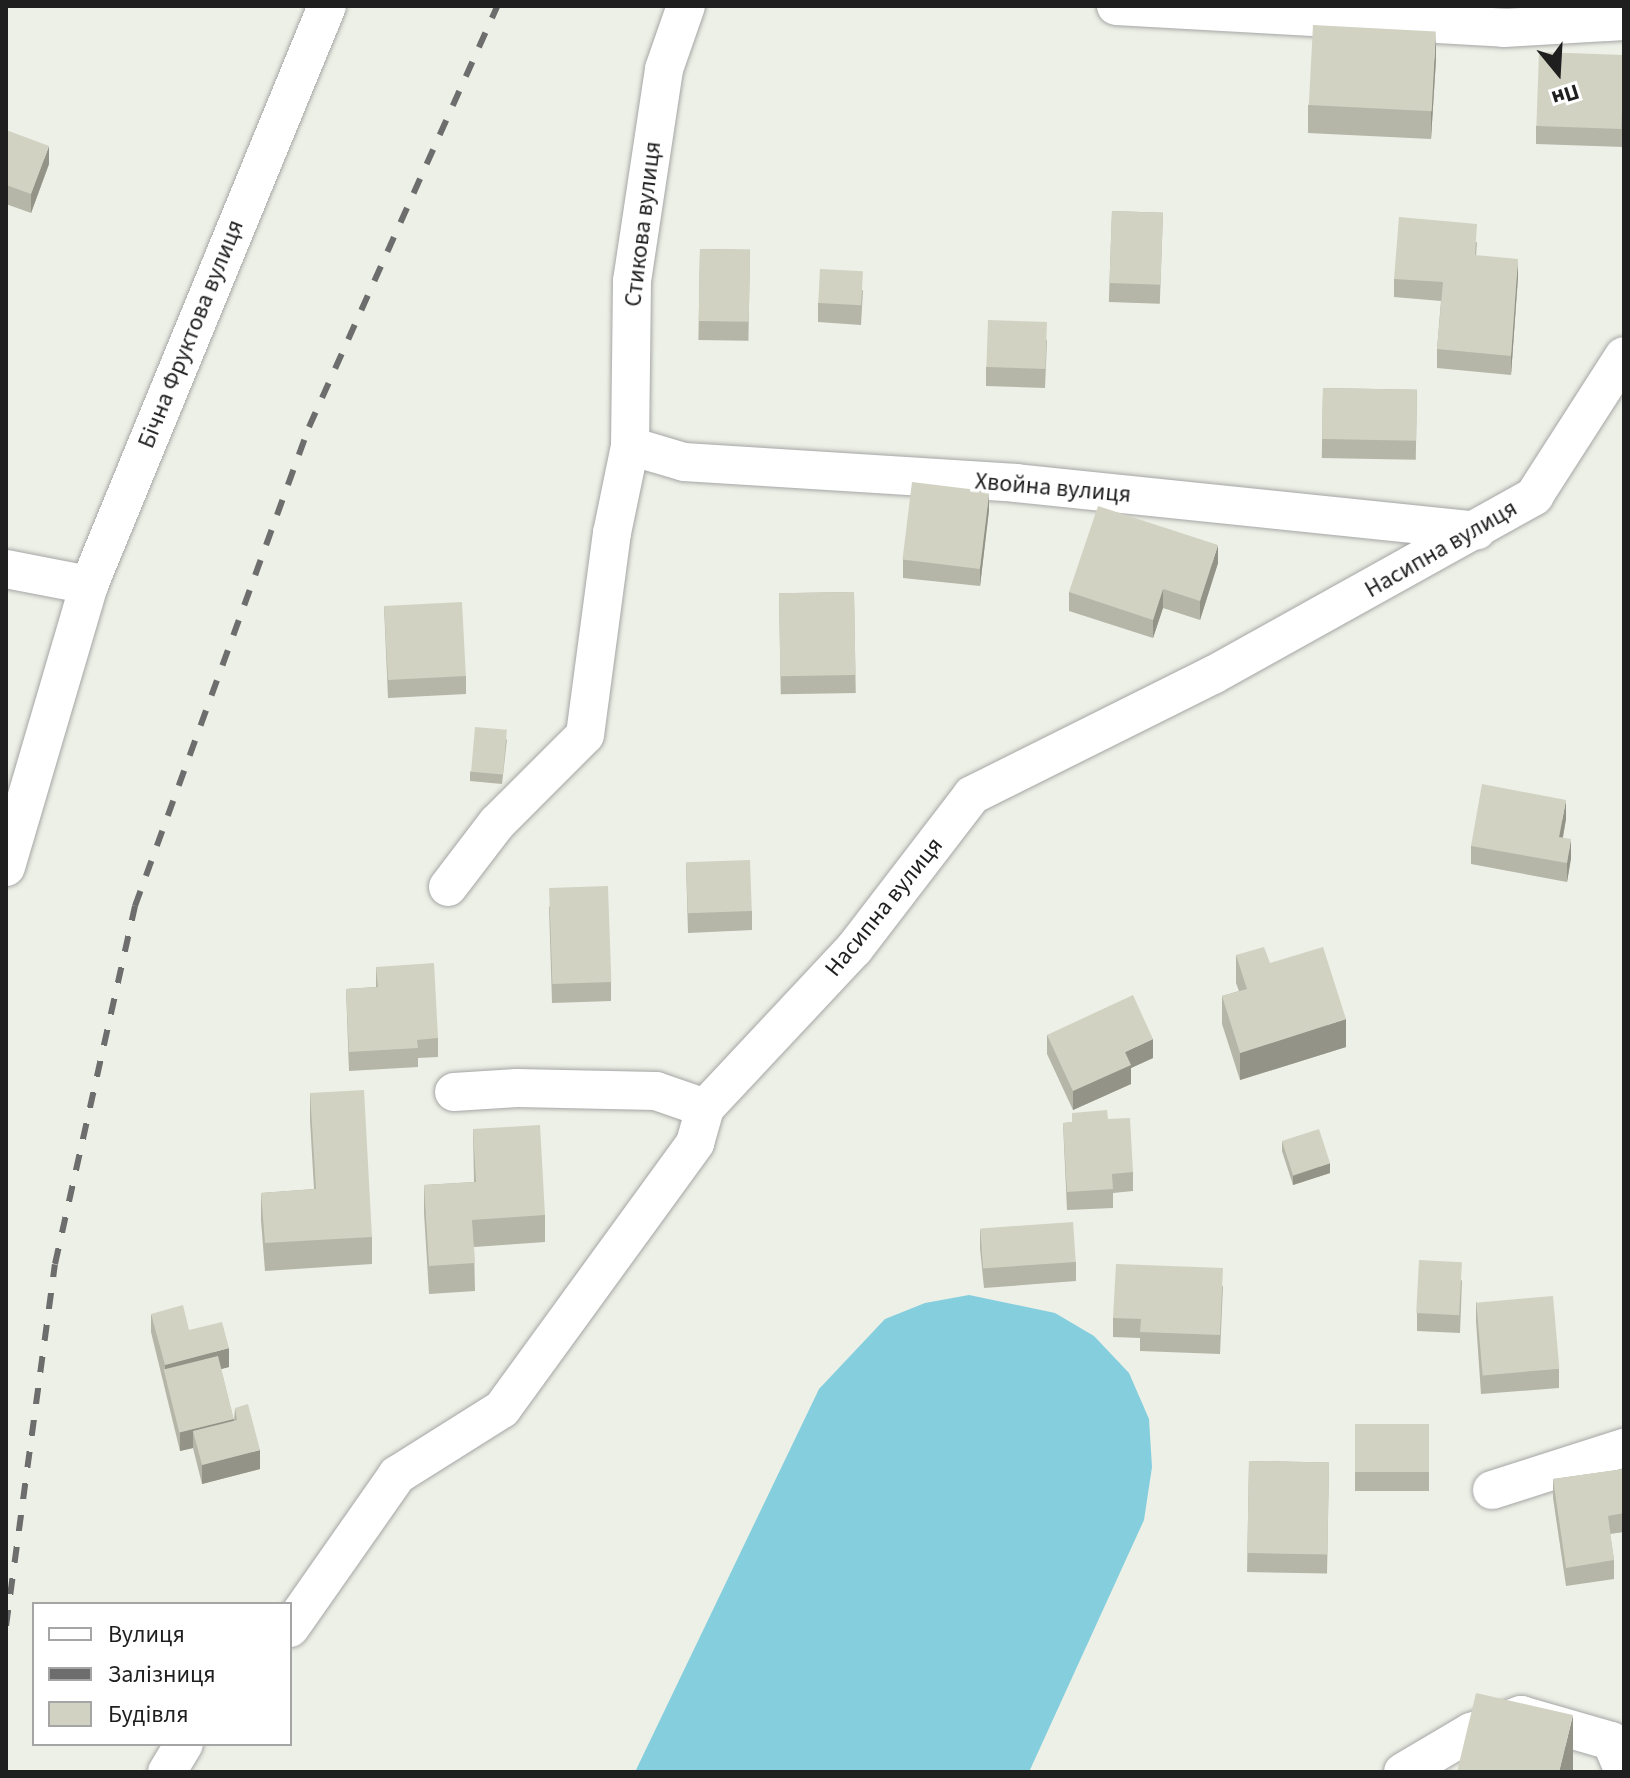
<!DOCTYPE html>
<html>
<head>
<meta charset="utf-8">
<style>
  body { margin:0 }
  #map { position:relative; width:1630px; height:1778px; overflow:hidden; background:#edf0e6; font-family:"Source Sans 3",sans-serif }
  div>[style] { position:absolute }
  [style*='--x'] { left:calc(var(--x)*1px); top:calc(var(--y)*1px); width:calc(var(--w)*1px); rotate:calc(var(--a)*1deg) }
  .pitch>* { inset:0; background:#84cede }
  .roads { filter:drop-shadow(0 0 2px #a6a6a6) drop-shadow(0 0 2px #a6a6a6) }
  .minor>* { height:38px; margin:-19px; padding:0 19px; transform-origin:19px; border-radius:19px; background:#fff }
  .rail>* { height:6px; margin-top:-3px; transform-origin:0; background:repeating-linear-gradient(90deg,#6d6d6d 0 16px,transparent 0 32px) }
  .wall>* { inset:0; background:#b5b5a8; transform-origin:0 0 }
  .shaded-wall>* { inset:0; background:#939388 }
  .building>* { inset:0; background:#d2d2c3; transform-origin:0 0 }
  span { translate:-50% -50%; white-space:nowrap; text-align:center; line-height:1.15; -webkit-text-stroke:7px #fff; paint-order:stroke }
  .street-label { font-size:24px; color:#1f1f1f }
  .frame { position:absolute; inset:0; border:8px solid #1f1f1f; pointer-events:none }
  .legend { position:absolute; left:32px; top:1602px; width:260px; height:144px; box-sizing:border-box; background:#fff; border:2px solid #a5a5a5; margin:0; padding:10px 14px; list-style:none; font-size:24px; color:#1f1f1f }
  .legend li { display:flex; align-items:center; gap:16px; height:40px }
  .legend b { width:40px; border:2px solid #a5a5a5 }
  .north { position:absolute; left:1518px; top:32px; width:80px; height:80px; -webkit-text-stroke:6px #fff; paint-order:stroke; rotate:162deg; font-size:22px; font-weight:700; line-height:32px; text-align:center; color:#1f1f1f }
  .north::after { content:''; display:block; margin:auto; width:28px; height:36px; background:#1f1f1f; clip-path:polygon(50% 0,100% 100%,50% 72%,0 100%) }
</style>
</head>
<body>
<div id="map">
  <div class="pitch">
    <i style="clip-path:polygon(969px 1295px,1055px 1313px,1094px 1336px,1129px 1373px,1149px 1419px,1152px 1467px,1144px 1520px,1029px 1772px,635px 1772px,819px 1389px,885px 1319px,925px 1303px)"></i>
  </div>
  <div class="roads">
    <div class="minor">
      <i style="--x:1116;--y:6;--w:389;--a:3.2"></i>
      <i style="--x:1504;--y:28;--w:120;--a:-3.3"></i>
      <i style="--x:630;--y:446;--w:56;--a:16.5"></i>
      <i style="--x:684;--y:462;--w:333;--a:3.6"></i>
      <i style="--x:1016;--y:483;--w:463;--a:5.9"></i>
      <i style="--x:6;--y:569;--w:85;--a:10.9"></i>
      <i style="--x:6;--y:867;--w:294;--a:-73.6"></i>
      <i style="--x:89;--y:585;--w:626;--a:-67.65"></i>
      <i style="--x:448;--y:887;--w:81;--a:-52.6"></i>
      <i style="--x:497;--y:823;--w:124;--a:-45"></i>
      <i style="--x:585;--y:735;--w:204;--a:-82.4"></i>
      <i style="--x:612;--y:533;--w:89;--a:-78.3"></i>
      <i style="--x:630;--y:446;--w:165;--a:-89.3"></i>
      <i style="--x:632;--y:281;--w:214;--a:-81.4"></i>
      <i style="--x:664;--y:69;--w:67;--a:-70.8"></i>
      <i style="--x:454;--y:1092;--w:63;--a:-3.6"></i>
      <i style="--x:517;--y:1088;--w:139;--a:1.2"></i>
      <i style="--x:656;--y:1091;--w:52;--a:19.1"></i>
      <i style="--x:1492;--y:1490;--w:139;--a:-17.7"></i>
      <i style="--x:290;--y:1628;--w:187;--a:-55"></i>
      <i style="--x:397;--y:1475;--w:124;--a:-32.2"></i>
      <i style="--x:502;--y:1409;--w:329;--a:-54"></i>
      <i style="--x:695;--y:1143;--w:36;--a:-74"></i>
      <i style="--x:705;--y:1108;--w:218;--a:-46.9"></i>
      <i style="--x:854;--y:949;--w:194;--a:-52.5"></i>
      <i style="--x:972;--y:795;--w:269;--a:-26.5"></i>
      <i style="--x:1213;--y:675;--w:368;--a:-29.1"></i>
      <i style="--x:1534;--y:496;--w:166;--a:-57.3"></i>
      <i style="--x:167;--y:1772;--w:33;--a:-59"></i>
      <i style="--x:1403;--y:1772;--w:79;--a:-30.5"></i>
      <i style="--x:1471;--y:1732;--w:53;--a:-18.8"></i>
      <i style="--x:1521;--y:1715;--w:94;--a:16.1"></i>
      <i style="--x:1611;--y:1741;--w:33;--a:67"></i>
    </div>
  </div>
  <div class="rail">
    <i style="--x:6;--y:1626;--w:365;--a:-82.3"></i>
    <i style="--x:55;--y:1264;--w:367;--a:-77.4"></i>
    <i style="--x:135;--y:906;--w:510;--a:-70.04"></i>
    <i style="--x:309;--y:427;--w:461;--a:-65.9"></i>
  </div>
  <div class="wall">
    <i style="clip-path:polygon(1624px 55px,1624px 147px,1536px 144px,1536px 126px)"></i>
    <i style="clip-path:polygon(1436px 59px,1431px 139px,1308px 133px,1308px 105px)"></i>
    <i style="clip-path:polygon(6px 130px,49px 164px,31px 213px,6px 204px)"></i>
    <i style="left:1112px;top:211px;width:51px;height:91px;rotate:2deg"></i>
    <i style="clip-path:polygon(1477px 242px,1476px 256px,1518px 277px,1511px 375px,1437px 368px,1437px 349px,1441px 301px,1394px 297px,1394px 279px)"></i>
    <i style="left:700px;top:249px;width:50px;height:91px;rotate:1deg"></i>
    <i style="clip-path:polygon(863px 290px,861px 325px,818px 322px,818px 303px)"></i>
    <i style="clip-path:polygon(1047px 340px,1045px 388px,986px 386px,986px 367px)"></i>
    <i style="left:1323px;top:388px;width:94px;height:70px;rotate:1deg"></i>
    <i style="clip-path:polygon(989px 510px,980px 586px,903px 578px,903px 559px)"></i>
    <i style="clip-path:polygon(1218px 563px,1200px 620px,1163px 608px,1153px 638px,1069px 611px,1069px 592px)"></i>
    <i style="left:854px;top:592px;width:101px;height:75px;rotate:89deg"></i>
    <i style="clip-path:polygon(384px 606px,466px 676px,466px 694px,388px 698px)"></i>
    <i style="clip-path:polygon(507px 739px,502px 784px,470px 781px,470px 772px)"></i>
    <i style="clip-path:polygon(1566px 819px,1563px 838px,1571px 858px,1567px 882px,1471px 864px,1471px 846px)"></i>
    <i style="clip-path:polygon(686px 863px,752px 911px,752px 930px,688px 933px)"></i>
    <i style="clip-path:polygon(549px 906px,611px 982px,611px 1001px,552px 1003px)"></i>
    <i style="clip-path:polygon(1236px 955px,1270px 963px,1346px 1047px,1240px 1080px,1222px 1024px,1222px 996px,1239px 991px,1236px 983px)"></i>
    <i style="clip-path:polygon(376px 967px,438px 1038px,438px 1057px,418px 1058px,418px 1067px,349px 1071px,346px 989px,376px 987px)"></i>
    <i style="clip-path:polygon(1047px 1035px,1153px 1058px,1131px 1068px,1131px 1084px,1073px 1110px,1047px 1054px)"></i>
    <i style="clip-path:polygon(310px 1093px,372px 1237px,372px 1264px,265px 1271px,261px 1220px,261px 1193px,314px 1189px,310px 1120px)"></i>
    <i style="clip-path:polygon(1108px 1119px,1133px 1172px,1133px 1191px,1113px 1193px,1113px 1208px,1067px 1210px,1063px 1123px)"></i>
    <i style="clip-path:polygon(473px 1129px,545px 1215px,545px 1242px,474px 1247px,475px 1291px,429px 1294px,424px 1213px,424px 1185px,474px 1182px)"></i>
    <i style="clip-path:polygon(1282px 1142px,1330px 1173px,1293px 1185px,1282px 1151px)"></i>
    <i style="clip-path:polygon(980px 1230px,1076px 1262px,1076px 1281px,984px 1288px,980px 1248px)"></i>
    <i style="clip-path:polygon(1462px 1280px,1460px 1333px,1417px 1331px,1417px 1313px)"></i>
    <i style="clip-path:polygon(1223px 1286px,1220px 1354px,1140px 1351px,1140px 1338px,1113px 1337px,1113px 1318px)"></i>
    <i style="clip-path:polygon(1476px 1302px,1559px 1369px,1559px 1388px,1481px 1394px,1476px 1321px)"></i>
    <i style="clip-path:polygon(151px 1314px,189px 1330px,229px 1367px,221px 1369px,234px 1421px,235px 1408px,260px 1469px,202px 1484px,193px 1448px,180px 1451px,151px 1332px)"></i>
    <i style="left:1355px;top:1424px;width:74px;height:67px"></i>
    <i style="left:1249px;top:1461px;width:80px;height:111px;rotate:1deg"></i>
    <i style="clip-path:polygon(1624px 1469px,1624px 1532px,1610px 1534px,1614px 1560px,1614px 1579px,1566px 1586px,1553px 1498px,1553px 1479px)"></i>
  </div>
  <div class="shaded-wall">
    <i style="clip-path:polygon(1436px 32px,1436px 59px,1431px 139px,1431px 112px)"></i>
    <i style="clip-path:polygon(49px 146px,49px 164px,31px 213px,31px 194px)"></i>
    <i style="clip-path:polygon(1518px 259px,1518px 277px,1511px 375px,1511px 356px)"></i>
    <i style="clip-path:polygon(989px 491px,989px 510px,980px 586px,980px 567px)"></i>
    <i style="clip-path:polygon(1218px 545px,1218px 563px,1200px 620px,1200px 601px)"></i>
    <i style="clip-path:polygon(1163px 589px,1163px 608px,1153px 638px,1153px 620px)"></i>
    <i style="clip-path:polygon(1566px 800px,1566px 819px,1559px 856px,1559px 837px)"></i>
    <i style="clip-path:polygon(1571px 839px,1571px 858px,1567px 882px,1567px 863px)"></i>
    <i style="clip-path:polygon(1346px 1019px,1346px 1047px,1240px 1080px,1240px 1053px)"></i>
    <i style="clip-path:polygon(1153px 1039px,1153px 1058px,1131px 1068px,1131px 1084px,1073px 1110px,1073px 1091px,1125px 1052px)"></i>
    <i style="clip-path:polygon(1330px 1163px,1330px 1173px,1293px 1185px,1293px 1176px)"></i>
    <i style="clip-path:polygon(229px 1348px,229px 1367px,167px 1383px,165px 1372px,165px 1365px)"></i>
    <i style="clip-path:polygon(234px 1419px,234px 1437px,193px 1431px,193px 1448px,180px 1451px,180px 1432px)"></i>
    <i style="clip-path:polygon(260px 1450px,260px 1469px,202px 1484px,202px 1465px)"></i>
    <i style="clip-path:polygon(1573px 1715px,1573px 1772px,1559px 1772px)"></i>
  </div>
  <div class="building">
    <i style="left:1313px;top:25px;width:123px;height:80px;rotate:3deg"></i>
    <i style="left:1539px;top:52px;width:85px;height:74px;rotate:2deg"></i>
    <i style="clip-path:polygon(6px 130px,49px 146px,31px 194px,6px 185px)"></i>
    <i style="left:1112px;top:211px;width:51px;height:72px;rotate:2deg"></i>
    <i style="clip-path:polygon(1399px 217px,1477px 224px,1475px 255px,1518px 259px,1511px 356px,1437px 349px,1443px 282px,1394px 279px)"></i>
    <i style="left:700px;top:249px;width:50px;height:72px;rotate:1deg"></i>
    <i style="left:820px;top:269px;width:43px;height:34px;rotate:3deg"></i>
    <i style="left:988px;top:320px;width:59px;height:47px;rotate:2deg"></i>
    <i style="left:1323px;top:388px;width:94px;height:51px;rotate:1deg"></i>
    <i style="left:912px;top:482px;width:78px;height:78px;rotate:7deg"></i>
    <i style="clip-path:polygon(1098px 506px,1218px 545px,1200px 601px,1163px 589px,1153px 620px,1069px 592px)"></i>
    <i style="left:854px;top:592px;width:83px;height:75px;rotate:89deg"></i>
    <i style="left:462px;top:602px;width:74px;height:78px;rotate:87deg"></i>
    <i style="left:475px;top:727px;width:32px;height:45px;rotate:5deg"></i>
    <i style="clip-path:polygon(1482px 784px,1566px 800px,1559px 837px,1571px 839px,1567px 863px,1471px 846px)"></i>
    <i style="left:750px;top:860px;width:51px;height:64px;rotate:88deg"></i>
    <i style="left:608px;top:886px;width:96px;height:59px;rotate:88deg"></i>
    <i style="clip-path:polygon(1264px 947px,1270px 963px,1323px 947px,1346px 1019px,1240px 1053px,1222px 996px,1247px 989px,1236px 955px)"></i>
    <i style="clip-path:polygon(434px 963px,438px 1038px,417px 1040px,418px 1048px,349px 1052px,346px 989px,378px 987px,376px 967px)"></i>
    <i style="clip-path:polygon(1133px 995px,1153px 1039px,1125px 1052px,1131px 1065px,1073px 1091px,1047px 1035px)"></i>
    <i style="clip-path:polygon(364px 1090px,372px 1237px,265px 1243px,261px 1193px,316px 1189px,310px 1093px)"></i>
    <i style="clip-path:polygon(1107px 1110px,1108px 1119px,1130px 1118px,1133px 1172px,1112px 1174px,1113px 1189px,1067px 1192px,1063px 1123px,1072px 1122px,1072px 1113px)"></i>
    <i style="clip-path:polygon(540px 1125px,545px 1215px,472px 1220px,475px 1263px,429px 1266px,424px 1185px,476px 1182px,473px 1129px)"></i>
    <i style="left:1319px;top:1129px;width:36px;height:39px;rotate:72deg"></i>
    <i style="left:1073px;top:1222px;width:40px;height:93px;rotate:86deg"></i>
    <i style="left:1419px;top:1260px;width:43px;height:53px;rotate:3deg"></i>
    <i style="clip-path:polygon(1116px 1264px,1223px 1268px,1220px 1335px,1140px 1332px,1141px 1319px,1113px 1318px)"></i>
    <i style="left:1553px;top:1296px;width:73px;height:77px;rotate:85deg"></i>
    <i style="clip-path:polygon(183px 1305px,189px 1330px,222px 1322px,229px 1348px,165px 1365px,151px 1314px)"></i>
    <i style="left:218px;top:1356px;width:65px;height:56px;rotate:76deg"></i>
    <i style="clip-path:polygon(248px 1404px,260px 1450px,202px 1465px,193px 1431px,237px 1420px,235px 1408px)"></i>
    <i style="left:1355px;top:1424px;width:74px;height:48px"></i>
    <i style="left:1249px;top:1461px;width:80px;height:92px;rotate:1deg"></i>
    <i style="clip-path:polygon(1624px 1469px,1624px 1513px,1608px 1516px,1614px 1560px,1566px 1568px,1553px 1479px)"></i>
    <i style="clip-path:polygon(1476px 1693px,1573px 1715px,1559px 1772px,1457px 1772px)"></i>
  </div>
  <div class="street-label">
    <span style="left:643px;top:224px;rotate:-83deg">Стикова вулиця</span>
    <span style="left:191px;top:334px;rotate:-68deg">Бічна Фруктова вулиця</span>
    <span style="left:1053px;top:488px;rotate:5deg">Хвойна вулиця</span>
    <span style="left:1441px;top:549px;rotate:-30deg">Насипна вулиця</span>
    <span style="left:884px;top:907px;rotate:-51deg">Насипна вулиця</span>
  </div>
  <div class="frame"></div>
  <ul class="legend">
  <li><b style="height:10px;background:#fff"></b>Вулиця</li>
  <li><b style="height:10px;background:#6d6d6d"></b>Залізниця</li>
  <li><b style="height:22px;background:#d2d2c3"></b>Будівля</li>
  </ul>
  <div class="north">Пн</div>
</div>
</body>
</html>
